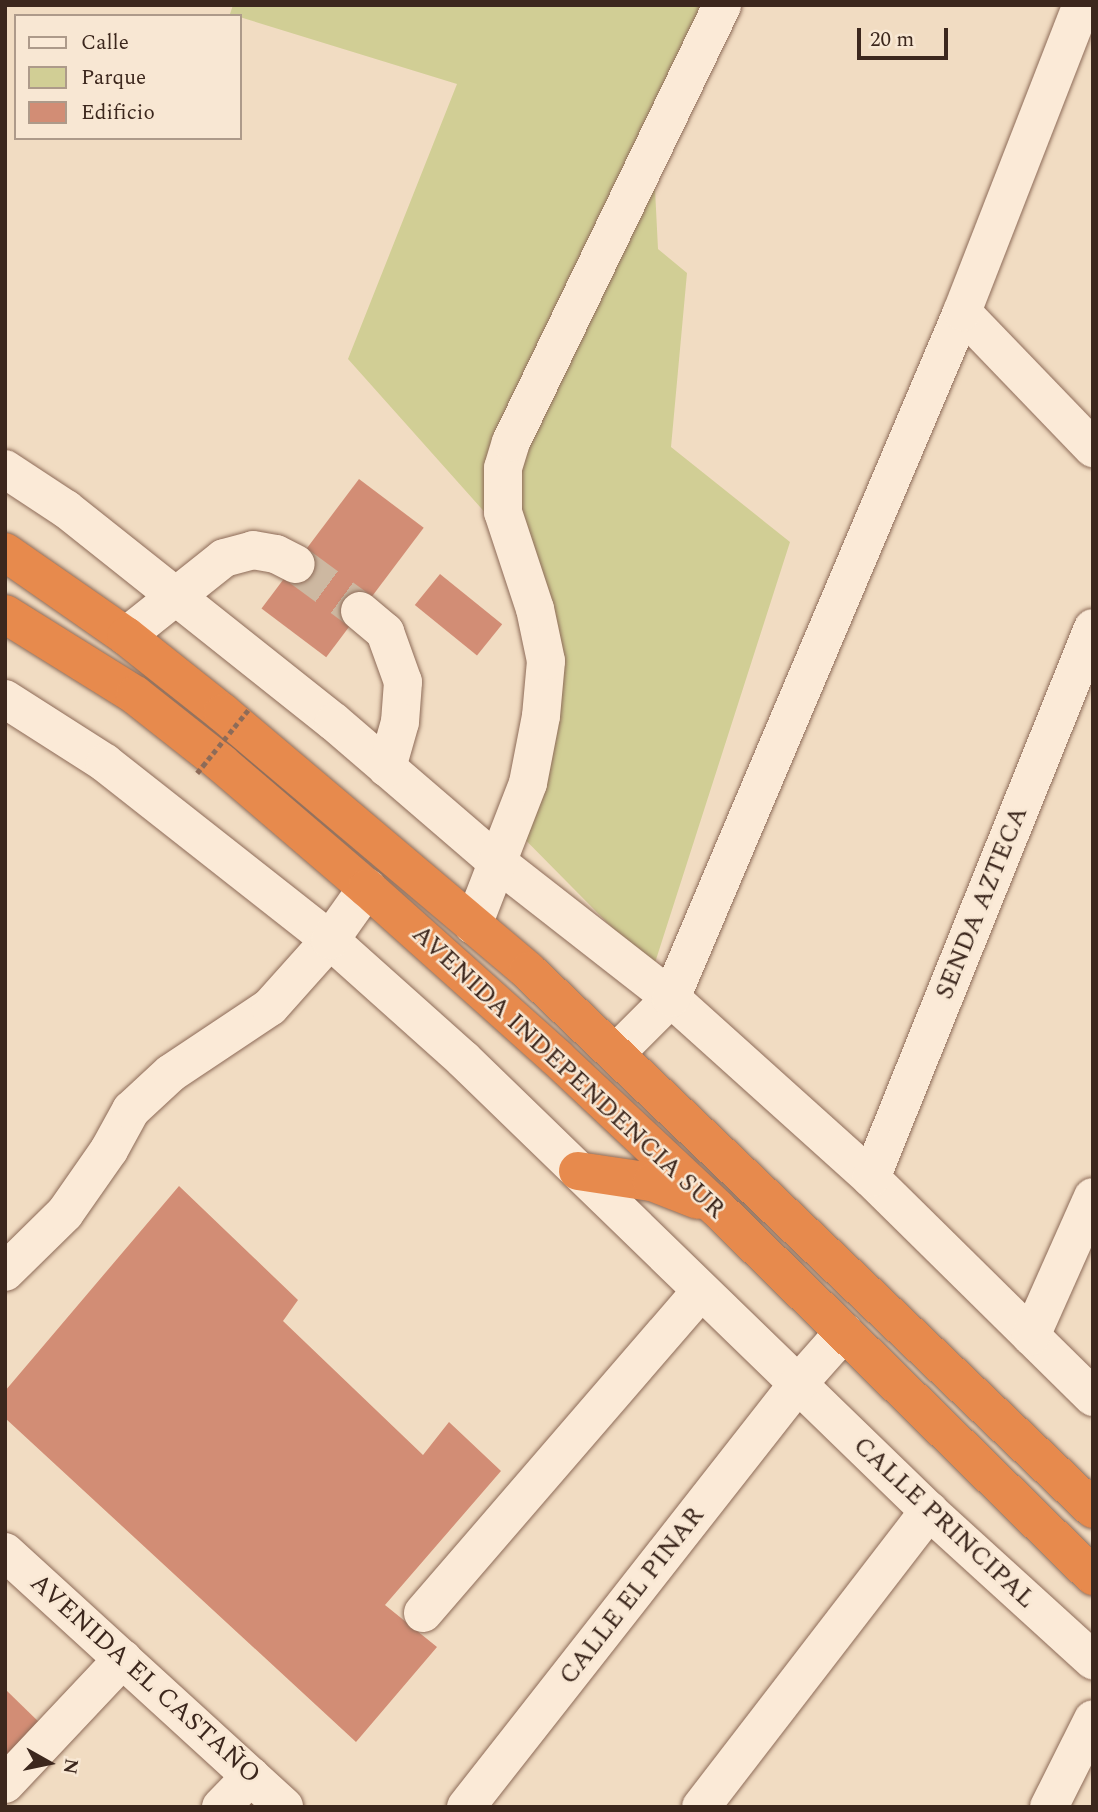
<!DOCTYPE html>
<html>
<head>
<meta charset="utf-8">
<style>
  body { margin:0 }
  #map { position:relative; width:1098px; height:1812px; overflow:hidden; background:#f1dcc2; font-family:Spectral,serif }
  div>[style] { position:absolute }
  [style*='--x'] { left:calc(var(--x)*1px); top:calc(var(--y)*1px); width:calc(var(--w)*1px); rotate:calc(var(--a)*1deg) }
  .green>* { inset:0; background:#d1ce95 }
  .building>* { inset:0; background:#d28d75; transform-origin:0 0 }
  .minor-tunnel>* { height:38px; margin-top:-19px; transform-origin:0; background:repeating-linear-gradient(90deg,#cdb8a1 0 38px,transparent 0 57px) }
  .roads { filter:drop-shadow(0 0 2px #8d6b58) drop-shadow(0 0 2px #8d6b58) }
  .minor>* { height:38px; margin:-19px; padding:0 19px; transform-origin:19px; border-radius:19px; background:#fbead7 }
  .highway>* { height:38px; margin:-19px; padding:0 19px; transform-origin:19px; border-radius:19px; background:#e78a4d }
  .path-bridge>* { height:4.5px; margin-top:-2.25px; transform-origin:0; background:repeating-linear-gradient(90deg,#8d6b58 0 5px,transparent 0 8.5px) }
  span { translate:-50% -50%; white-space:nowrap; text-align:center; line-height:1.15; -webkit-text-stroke:5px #f8e7d3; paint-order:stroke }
  .street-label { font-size:26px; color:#3c271d }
  .frame { position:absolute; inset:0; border:7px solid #3c271d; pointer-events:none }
  .legend { position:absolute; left:14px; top:14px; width:228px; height:126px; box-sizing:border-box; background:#f8e7d3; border:2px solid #ad9a8a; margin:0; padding:9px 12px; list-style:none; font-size:21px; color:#3c271d }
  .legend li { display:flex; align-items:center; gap:14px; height:35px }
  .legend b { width:35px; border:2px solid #ad9a8a }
  .north { position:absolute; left:14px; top:1728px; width:70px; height:70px; -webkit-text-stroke:5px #f8e7d3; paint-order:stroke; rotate:99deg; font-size:19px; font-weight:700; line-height:28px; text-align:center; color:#3c271d }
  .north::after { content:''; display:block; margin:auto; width:24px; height:32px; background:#3c271d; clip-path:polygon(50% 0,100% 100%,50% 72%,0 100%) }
  .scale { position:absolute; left:857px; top:28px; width:91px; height:32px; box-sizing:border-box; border:4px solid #3c271d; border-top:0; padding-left:9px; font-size:21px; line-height:24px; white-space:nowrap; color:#3c271d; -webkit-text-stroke:5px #f8e7d3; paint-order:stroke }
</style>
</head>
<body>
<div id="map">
  <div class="green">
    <i style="clip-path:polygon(233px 5px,722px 5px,653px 149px,658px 249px,687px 273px,671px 447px,790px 542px,653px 969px,497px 811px,514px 793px,534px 658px,489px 517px,348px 359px,457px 84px,230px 14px)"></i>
  </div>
  <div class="building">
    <i style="left:359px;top:479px;width:81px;height:162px;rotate:37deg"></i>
    <i style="left:440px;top:574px;width:80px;height:40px;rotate:39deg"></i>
    <i style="clip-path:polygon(179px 1186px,298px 1300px,283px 1321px,423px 1455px,449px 1422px,501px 1471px,385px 1605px,437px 1647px,356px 1742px,5px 1418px,5px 1391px)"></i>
    <i style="clip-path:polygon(5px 1689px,44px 1727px,13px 1759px,5px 1752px)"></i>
  </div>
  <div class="minor-tunnel">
    <i style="--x:296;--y:564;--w:79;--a:36.3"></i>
  </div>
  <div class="roads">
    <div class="minor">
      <i style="--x:962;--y:312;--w:189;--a:46.1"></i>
      <i style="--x:5;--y:469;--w:73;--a:33.3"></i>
      <i style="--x:66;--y:509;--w:342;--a:38.5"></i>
      <i style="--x:334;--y:722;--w:215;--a:40.7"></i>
      <i style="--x:497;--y:862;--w:221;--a:38"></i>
      <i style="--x:671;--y:998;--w:269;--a:42"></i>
      <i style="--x:871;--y:1178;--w:312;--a:44.6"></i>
      <i style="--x:360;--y:611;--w:33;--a:40"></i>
      <i style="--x:385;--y:632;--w:53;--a:70.2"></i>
      <i style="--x:403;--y:682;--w:40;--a:94.3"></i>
      <i style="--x:400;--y:722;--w:48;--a:105.8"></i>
      <i style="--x:126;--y:636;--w:125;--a:-38.5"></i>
      <i style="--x:224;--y:558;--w:30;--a:-15"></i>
      <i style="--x:253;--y:550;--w:23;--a:10"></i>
      <i style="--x:276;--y:554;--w:22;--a:27"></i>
      <i style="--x:5;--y:699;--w:119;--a:32.6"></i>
      <i style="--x:105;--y:763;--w:286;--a:38.2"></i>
      <i style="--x:330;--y:940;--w:178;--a:41.8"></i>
      <i style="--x:463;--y:1059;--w:649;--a:44.13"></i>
      <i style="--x:929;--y:1511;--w:222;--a:42.3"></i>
      <i style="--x:473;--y:925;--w:152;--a:-68.8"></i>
      <i style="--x:528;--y:783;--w:68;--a:-79"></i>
      <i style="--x:541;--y:716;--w:55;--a:-84.8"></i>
      <i style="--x:546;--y:661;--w:53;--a:-101.9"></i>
      <i style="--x:535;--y:609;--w:102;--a:-108.3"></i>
      <i style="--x:503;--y:512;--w:44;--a:-90"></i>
      <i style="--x:503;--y:468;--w:27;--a:-73"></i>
      <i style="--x:511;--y:442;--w:485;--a:-64.2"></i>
      <i style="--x:616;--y:1053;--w:78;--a:-45"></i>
      <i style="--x:671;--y:998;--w:745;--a:-67.01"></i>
      <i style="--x:962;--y:312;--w:330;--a:-68.7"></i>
      <i style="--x:871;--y:1178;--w:593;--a:-68.02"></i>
      <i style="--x:5;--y:1272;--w:84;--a:-44.5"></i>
      <i style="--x:65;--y:1213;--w:77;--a:-55.1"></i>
      <i style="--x:109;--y:1150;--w:46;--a:-61.2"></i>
      <i style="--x:131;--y:1110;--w:54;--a:-42.8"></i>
      <i style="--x:171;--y:1073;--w:119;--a:-33.7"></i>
      <i style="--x:270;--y:1007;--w:90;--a:-48.2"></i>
      <i style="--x:330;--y:940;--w:64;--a:-54.6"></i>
      <i style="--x:1031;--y:1336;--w:152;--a:-66"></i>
      <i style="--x:5;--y:1552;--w:378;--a:42.4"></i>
      <i style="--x:423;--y:1613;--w:424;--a:-49.2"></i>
      <i style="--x:5;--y:1784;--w:172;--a:-46.7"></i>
      <i style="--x:221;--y:1807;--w:43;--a:-45.9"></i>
      <i style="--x:466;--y:1807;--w:536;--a:-51.89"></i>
      <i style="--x:797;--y:1385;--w:71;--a:-48.4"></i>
      <i style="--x:701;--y:1807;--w:374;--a:-52.4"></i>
      <i style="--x:1049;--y:1807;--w:98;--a:-63.4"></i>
    </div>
    <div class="highway">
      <i style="--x:5;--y:552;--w:147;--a:34.8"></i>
      <i style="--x:126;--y:636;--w:124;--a:38.4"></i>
      <i style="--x:223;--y:713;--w:399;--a:40.2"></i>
      <i style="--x:528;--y:971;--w:780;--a:43.6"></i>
      <i style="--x:5;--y:614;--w:153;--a:31.9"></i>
      <i style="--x:135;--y:695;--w:110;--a:38.3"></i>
      <i style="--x:221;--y:763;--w:192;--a:40.6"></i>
      <i style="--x:367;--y:888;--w:254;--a:41.8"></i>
      <i style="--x:556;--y:1057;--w:222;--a:43.2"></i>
      <i style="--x:718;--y:1209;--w:525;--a:44.38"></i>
      <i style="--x:578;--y:1171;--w:75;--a:8.5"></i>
      <i style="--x:652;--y:1182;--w:49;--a:21.4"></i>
    </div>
  </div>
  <div class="path-bridge">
    <i style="--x:197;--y:773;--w:81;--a:-51"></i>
  </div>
  <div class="street-label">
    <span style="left:982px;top:903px;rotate:-68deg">SENDA AZTECA</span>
    <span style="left:568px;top:1072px;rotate:43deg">AVENIDA INDEPENDENCIA SUR</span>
    <span style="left:944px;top:1523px;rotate:43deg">CALLE PRINCIPAL</span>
    <span style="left:632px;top:1596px;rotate:-52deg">CALLE EL PINAR</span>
    <span style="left:145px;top:1679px;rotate:42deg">AVENIDA EL CASTAÑO</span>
  </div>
  <div class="frame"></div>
  <ul class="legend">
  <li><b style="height:9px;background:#fbead7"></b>Calle</li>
  <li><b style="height:19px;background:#d1ce95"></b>Parque</li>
  <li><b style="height:19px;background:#d28d75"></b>Edificio</li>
  </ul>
  <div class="north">N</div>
  <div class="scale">20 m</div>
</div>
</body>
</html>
